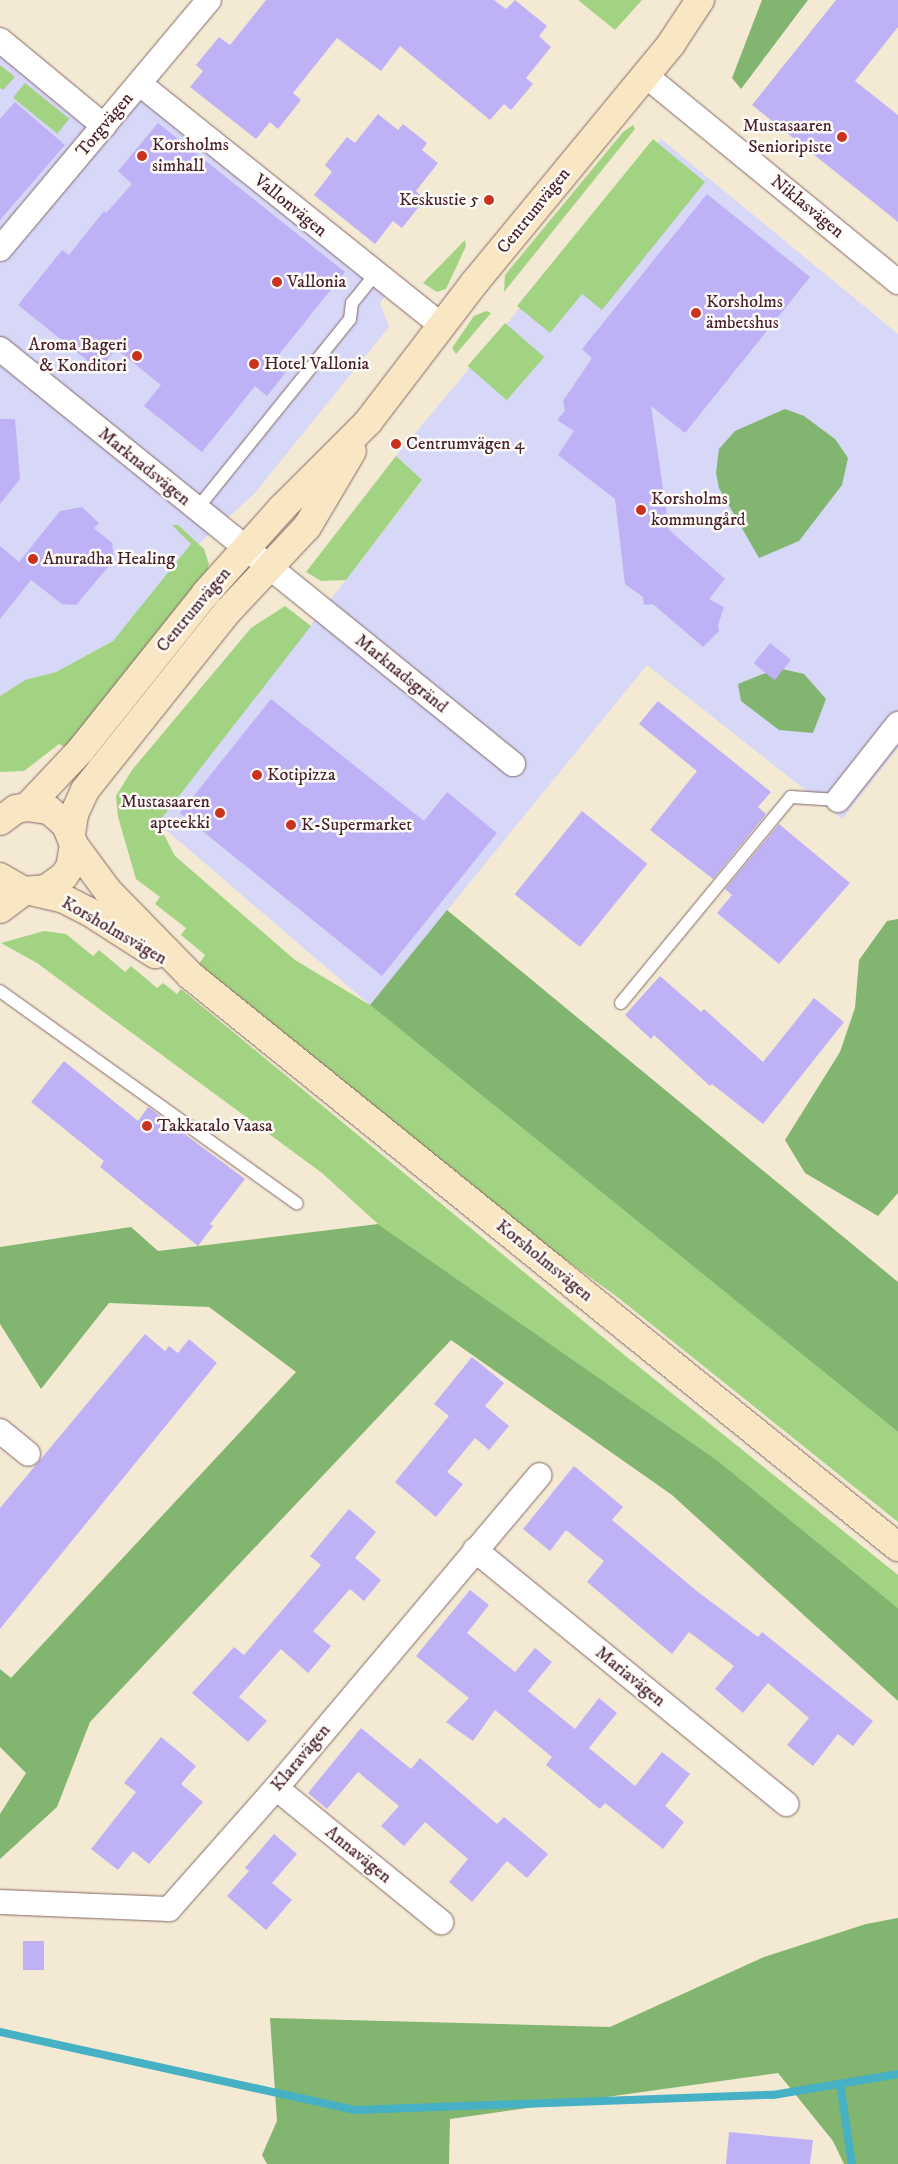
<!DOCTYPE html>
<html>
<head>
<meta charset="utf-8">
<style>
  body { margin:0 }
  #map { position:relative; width:898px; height:2164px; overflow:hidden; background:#f4ead4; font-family:"IM FELL DW Pica",serif }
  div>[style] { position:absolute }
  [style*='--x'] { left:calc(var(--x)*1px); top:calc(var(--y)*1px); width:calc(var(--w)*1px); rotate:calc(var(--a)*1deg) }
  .built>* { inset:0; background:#d7d7f8 }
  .green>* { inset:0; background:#a2d382; transform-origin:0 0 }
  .forest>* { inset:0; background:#81b570 }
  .stream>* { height:8px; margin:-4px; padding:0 4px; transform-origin:4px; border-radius:4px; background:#46b0c4 }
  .building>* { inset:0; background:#bfb1f6; transform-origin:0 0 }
  .roads { filter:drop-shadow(0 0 1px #866666) drop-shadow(0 0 1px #866666) }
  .service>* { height:12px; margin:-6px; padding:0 6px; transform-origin:6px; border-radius:6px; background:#fff }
  .minor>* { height:24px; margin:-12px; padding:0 12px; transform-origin:12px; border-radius:12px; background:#fff }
  .secondary>* { height:28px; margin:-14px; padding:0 14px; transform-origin:14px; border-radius:14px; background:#f9e7c3 }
  .dots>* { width:14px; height:14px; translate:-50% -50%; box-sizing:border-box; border:2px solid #fdfcf7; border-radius:50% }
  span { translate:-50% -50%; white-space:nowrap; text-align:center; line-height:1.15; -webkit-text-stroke:5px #fdfcf7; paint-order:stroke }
  .street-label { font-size:18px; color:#4a1f2b }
  .poi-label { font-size:18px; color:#4a1f2b }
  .right { translate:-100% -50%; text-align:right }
  .left { translate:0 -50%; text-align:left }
</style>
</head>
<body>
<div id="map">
  <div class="built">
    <i style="clip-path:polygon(0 47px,108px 135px,141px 94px,386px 295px,380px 303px,389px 327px,254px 494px,179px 562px,113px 641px,56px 672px,25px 680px,0 696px)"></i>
    <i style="clip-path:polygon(661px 139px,898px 334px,898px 748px,842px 819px,647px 665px,370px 1005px,158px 823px,422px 481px,396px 456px)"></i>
  </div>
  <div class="green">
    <i style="clip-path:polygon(578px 0,642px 0,615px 30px)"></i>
    <i style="clip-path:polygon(0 65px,15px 77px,3px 90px,0 88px)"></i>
    <i style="left:25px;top:83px;width:57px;height:19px;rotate:39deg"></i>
    <i style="clip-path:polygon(633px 125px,635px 129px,504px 292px,505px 275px,623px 132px)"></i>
    <i style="clip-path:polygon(653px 139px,705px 182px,602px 310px,582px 294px,550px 333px,517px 306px)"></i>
    <i style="clip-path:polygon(465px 240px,466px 246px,446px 289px,437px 292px,423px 283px)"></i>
    <i style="clip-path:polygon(486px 311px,491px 313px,456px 354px,452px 348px,474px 316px)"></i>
    <i style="left:505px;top:323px;width:52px;height:57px;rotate:41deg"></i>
    <i style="clip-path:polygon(396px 456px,422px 480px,346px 580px,321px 581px,306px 572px)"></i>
    <i style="clip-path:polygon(172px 525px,178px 525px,204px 549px,209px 564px,206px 576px,67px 748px,59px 744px,24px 771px,0 772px,0 696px,25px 680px,56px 672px,113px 641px,191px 544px)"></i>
    <i style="clip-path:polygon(285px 606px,311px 626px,158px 823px,175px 856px,295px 960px,370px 1005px,898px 1432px,898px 1522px,616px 1296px,501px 1213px,199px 964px,205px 955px,181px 935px,186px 928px,155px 904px,160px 897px,136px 879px,118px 817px,116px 796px,132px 770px,251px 628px)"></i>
    <i style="clip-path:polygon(44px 931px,66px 934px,93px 956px,99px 950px,125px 972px,131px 966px,157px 988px,163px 983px,177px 994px,181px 989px,628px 1358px,898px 1575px,898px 1608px,718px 1461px,378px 1224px,322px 1173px,37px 963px,1px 943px)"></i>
  </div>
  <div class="forest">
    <i style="clip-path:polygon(762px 0,808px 0,741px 89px,732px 78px)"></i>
    <i style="clip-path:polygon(785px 409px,804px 416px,835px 439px,848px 458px,842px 485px,799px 541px,759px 558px,719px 488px,716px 473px,719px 449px,735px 431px)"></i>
    <i style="clip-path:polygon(778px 668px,804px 674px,826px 699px,813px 733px,779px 730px,741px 701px,738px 684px)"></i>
    <i style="clip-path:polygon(447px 910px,898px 1282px,898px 1432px,370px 1005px)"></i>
    <i style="clip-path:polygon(898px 919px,898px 1193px,878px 1216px,805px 1173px,785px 1140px,840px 1052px,855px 1008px,859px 960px,887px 921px)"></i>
    <i style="clip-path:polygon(378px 1224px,718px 1461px,898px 1608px,898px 1701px,672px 1495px,451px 1340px,90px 1722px,57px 1807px,0 1859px,0 1814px,26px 1773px,0 1747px,0 1669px,11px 1678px,296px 1372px,209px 1307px,109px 1303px,41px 1389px,0 1324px,0 1247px,131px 1227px,158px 1251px)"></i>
    <i style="clip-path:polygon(898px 1918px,898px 2164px,844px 2164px,833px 2141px,778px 2073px,450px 2119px,449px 2164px,267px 2164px,262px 2155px,277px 2121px,270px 2018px,610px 2027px,764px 1957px,866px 1924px)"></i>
  </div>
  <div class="stream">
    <i style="--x:0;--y:2032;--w:364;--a:12.4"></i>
    <i style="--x:356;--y:2110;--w:417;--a:-2.1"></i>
    <i style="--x:773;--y:2095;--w:127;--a:-9.5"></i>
    <i style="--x:840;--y:2084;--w:81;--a:81.5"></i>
  </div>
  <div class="building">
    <i style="clip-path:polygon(266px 0,494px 0,506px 9px,515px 0,547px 26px,539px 36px,551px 47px,526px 78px,533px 84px,511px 110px,504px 104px,490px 120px,400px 46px,381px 71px,337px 38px,293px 93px,301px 100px,278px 129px,270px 122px,256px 139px,190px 87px,203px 71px,196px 65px,219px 37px,230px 45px)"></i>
    <i style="clip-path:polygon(836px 0,898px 0,898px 27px,855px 81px,898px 115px,898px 222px,752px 105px)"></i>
    <i style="clip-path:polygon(15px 102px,65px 145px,0 220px,0 119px)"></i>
    <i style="clip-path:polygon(378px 114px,398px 130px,403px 124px,427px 143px,422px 150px,438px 163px,416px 191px,425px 199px,402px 228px,393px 221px,375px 244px,314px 195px,332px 172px,325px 165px,347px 137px,355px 143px)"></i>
    <i style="clip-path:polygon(158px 123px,345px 272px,273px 362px,286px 372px,267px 396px,255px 386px,202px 452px,144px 406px,161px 385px,116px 349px,99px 370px,18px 305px,62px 250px,69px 255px,104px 211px,106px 213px,132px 184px,118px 171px)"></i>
    <i style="clip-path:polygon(707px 194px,810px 277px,685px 433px,651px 406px,669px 530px,725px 579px,709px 599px,724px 607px,718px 625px,719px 631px,703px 647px,653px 604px,644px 605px,643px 597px,625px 584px,615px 499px,558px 455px,574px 431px,557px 420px,565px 411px,563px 401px,592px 358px,582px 349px)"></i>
    <i style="clip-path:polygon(0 419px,15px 419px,20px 479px,0 504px)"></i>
    <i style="clip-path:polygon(82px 507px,99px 523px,94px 528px,112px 543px,114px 560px,76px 605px,62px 604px,31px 580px,0 619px,0 546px,19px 562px,60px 511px)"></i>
    <i style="left:770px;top:643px;width:27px;height:26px;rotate:39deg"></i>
    <i style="clip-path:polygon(271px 699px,424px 821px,447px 792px,497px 833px,382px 976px,180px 813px)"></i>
    <i style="clip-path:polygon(658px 701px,771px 792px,758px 807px,766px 814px,713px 879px,650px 830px,697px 771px,639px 724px)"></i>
    <i style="left:582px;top:811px;width:84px;height:107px;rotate:39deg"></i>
    <i style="clip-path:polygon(779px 824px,850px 883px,779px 964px,717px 913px,732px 895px,725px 889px)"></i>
    <i style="clip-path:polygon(660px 976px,701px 1012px,704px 1009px,763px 1062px,814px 998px,844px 1022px,763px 1124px,712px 1084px,710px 1086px,654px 1035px,651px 1039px,625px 1015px)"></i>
    <i style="clip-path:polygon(64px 1061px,138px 1121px,148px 1107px,245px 1179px,210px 1224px,213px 1226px,198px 1246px,100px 1167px,104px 1161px,31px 1102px)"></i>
    <i style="clip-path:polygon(145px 1334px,165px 1351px,169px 1346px,178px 1353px,189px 1339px,217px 1363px,0 1629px,0 1508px)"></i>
    <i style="clip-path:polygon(472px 1357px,504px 1383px,485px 1406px,509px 1426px,489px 1450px,475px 1438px,447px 1472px,463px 1484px,436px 1517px,395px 1482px,449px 1416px,434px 1404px)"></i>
    <i style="clip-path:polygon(574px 1466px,623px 1507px,612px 1520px,698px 1592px,758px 1637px,762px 1632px,873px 1721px,853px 1746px,838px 1734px,813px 1766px,787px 1745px,809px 1718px,768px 1683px,743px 1713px,715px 1689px,734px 1666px,689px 1632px,672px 1654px,587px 1582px,604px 1561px,566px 1530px,550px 1551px,523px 1529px)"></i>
    <i style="clip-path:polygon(349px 1509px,376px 1532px,355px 1558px,381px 1580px,364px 1601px,350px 1589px,313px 1631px,331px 1646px,308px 1673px,281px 1649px,239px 1697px,267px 1721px,248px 1742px,192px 1693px,234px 1647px,244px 1655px,321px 1565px,310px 1556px)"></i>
    <i style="clip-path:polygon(470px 1590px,489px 1605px,467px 1633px,515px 1672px,535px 1648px,552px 1662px,528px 1691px,575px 1729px,599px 1698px,617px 1713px,589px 1748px,635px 1786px,662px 1752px,690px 1774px,665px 1806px,684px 1822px,663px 1849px,605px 1803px,600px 1809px,546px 1765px,552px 1757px,495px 1710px,473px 1741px,446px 1722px,469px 1698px,416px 1656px)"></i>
    <i style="clip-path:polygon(361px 1728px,411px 1769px,420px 1758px,497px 1824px,504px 1817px,548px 1854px,527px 1878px,507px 1861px,472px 1902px,449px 1882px,468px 1859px,425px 1822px,404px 1846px,381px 1826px,399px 1806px,358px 1772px,327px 1809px,308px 1793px)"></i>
    <i style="clip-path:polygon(161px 1737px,196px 1766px,181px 1784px,203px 1802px,149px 1864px,133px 1851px,118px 1870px,91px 1849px,136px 1792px,124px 1783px)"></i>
    <i style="clip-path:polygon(274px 1834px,297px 1854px,272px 1883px,292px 1900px,266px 1930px,227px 1896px,249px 1871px,245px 1868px)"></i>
    <i style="left:44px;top:1941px;width:29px;height:21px;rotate:90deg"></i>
    <i style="clip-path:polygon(729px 2132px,813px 2140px,810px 2164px,726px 2164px)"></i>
  </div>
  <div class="roads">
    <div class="service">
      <i style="--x:196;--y:510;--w:245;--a:-51.1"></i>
      <i style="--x:350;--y:319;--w:16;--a:-83"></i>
      <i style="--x:352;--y:303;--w:36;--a:-51"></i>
      <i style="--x:0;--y:991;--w:365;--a:35.6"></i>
      <i style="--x:621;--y:1003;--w:267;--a:-50.5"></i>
      <i style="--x:791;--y:797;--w:47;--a:3.7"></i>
    </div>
    <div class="minor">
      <i style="--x:0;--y:40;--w:135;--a:39.6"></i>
      <i style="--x:645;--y:75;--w:327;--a:39.3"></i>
      <i style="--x:140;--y:84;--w:387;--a:38.7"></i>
      <i style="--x:0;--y:249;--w:325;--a:-50"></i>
      <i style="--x:0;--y:349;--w:660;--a:38.97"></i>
      <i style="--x:838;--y:800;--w:97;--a:-51.7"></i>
      <i style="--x:0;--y:1431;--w:36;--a:39"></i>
      <i style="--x:475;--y:1550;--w:402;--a:39.2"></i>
      <i style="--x:276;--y:1788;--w:213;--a:39.1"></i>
      <i style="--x:0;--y:1902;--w:169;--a:2.4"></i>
      <i style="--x:169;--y:1909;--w:162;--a:-48.5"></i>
      <i style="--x:276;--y:1788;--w:409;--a:-49.9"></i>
    </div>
    <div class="secondary">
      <i style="--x:27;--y:807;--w:77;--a:-46.6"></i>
      <i style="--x:80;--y:751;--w:202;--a:-51.4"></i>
      <i style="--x:206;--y:593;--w:114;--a:-48.2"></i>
      <i style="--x:282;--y:508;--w:122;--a:-45"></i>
      <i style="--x:368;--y:422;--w:176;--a:-52.6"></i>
      <i style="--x:475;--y:282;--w:308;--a:-50.5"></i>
      <i style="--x:671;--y:44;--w:53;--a:-56.6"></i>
      <i style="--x:0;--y:821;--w:20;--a:-37"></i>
      <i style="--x:16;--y:809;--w:11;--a:-10"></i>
      <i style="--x:27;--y:807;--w:22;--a:8"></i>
      <i style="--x:49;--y:810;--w:23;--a:41"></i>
      <i style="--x:66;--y:825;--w:22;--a:68"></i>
      <i style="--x:74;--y:845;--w:22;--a:100"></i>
      <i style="--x:70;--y:867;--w:11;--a:124"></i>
      <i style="--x:64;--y:876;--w:22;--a:144"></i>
      <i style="--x:46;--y:889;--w:22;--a:175"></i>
      <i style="--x:24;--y:891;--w:28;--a:-150"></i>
      <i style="--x:71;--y:834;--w:20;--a:-81"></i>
      <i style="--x:74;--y:814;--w:26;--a:-65"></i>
      <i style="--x:85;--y:790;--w:229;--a:-51.4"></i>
      <i style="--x:228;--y:611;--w:115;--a:-46.8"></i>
      <i style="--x:307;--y:527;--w:88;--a:-59.4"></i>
      <i style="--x:74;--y:845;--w:56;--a:53.7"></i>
      <i style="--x:107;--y:890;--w:120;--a:45.7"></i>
      <i style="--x:191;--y:976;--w:909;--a:38.93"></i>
      <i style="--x:35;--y:892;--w:28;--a:13"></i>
      <i style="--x:62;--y:898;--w:29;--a:27"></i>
      <i style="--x:88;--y:911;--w:80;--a:32.7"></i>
      <i style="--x:0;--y:909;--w:30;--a:-37"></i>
    </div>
  </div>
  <div class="dots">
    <i style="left:842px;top:137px;background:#c8321e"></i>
    <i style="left:142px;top:156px;background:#c8321e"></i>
    <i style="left:489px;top:200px;background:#c8321e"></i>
    <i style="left:277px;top:282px;background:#c8321e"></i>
    <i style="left:696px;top:313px;background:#c8321e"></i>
    <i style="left:137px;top:356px;background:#c8321e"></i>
    <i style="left:254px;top:364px;background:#c8321e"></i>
    <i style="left:396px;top:444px;background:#c8321e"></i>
    <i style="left:641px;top:510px;background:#c8321e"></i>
    <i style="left:33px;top:559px;background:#c8321e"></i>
    <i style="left:257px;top:775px;background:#c8321e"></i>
    <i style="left:220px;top:813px;background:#c8321e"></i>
    <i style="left:291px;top:825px;background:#c8321e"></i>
    <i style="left:147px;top:1126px;background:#c8321e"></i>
  </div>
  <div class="street-label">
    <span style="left:105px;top:125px;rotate:-50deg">Torgvägen</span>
    <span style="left:290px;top:206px;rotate:39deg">Vallonvägen</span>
    <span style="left:807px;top:207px;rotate:39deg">Niklasvägen</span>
    <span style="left:534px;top:211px;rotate:-51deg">Centrumvägen</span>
    <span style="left:144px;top:467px;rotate:39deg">Marknadsvägen</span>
    <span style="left:194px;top:610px;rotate:-50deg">Centrumvägen</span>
    <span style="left:401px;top:674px;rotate:39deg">Marknadsgränd</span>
    <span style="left:114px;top:931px;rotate:30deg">Korsholmsvägen</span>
    <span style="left:544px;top:1261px;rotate:39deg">Korsholmsvägen</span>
    <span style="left:630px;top:1677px;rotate:39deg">Mariavägen</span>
    <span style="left:301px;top:1758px;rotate:-50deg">Klaravägen</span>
    <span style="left:358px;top:1855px;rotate:39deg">Annavägen</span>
  </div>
  <div class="poi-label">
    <span class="right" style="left:832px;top:137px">Mustasaaren<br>Senioripiste</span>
    <span class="left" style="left:152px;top:156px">Korsholms<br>simhall</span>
    <span class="right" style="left:479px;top:200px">Keskustie 5</span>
    <span class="left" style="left:287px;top:282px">Vallonia</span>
    <span class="left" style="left:706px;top:313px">Korsholms<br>ämbetshus</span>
    <span class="right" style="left:127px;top:356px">Aroma Bageri<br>&amp; Konditori</span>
    <span class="left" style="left:264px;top:364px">Hotel Vallonia</span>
    <span class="left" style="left:406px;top:444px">Centrumvägen 4</span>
    <span class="left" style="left:651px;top:510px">Korsholms<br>kommungård</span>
    <span class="left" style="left:43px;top:559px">Anuradha Healing</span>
    <span class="left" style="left:267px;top:775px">Kotipizza</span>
    <span class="right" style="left:210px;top:813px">Mustasaaren<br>apteekki</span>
    <span class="left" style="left:301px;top:825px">K-Supermarket</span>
    <span class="left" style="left:157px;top:1126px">Takkatalo Vaasa</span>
  </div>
</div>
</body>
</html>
